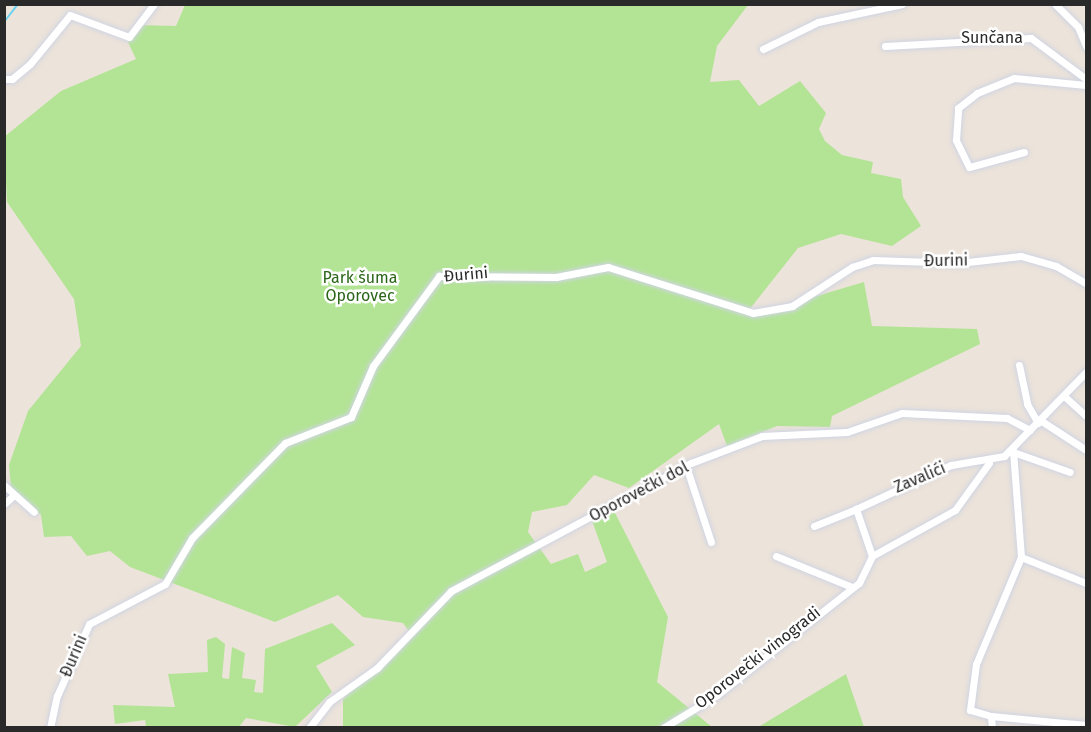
<!DOCTYPE html>
<html>
<head>
<meta charset="utf-8">
<style>
  body { margin:0 }
  #map { position:relative; width:1091px; height:732px; overflow:hidden; background:#ece3da; font-family:"Fira Sans",sans-serif }
  div>[style] { position:absolute }
  [style*='--x'] { left:calc(var(--x)*1px); top:calc(var(--y)*1px); width:calc(var(--w)*1px); rotate:calc(var(--a)*1deg) }
  .green>* { inset:0; background:#b3e495 }
  .stream>* { height:2px; margin:-1px; padding:0 1px; transform-origin:1px; border-radius:1px; background:#6ad2f0 }
  .roads { filter:drop-shadow(0 0 2px #cfd4e2) drop-shadow(0 0 2px #cfd4e2) }
  .minor>* { height:7px; margin:-3.5px; padding:0 3.5px; transform-origin:3.5px; border-radius:3.5px; background:#fff }
  span { translate:-50% -50%; white-space:nowrap; text-align:center; line-height:1.15; -webkit-text-stroke:5px #fff; paint-order:stroke }
  .street-label { font-size:16px; color:#292929 }
  .park-label { font-size:16px; color:#2b6618 }
  .frame { position:absolute; inset:0; border:6px solid #292929; pointer-events:none }
</style>
</head>
<body>
<div id="map">
  <div class="green">
    <i style="clip-path:polygon(185px 5px,748px 5px,717px 46px,710px 82px,739px 80px,759px 106px,800px 81px,826px 113px,819px 129px,825px 141px,842px 155px,873px 162px,871px 173px,901px 179px,903px 197px,921px 226px,892px 246px,841px 234px,798px 248px,749px 310px,773px 309px,864px 282px,872px 326px,977px 329px,980px 344px,832px 416px,830px 427px,777px 426px,727px 446px,719px 424px,629px 488px,594px 475px,567px 505px,532px 512px,528px 532px,551px 564px,578px 554px,585px 572px,607px 562px,591px 518px,612px 507px,668px 617px,657px 682px,712px 727px,343px 727px,343px 699px,412px 635px,403px 623px,363px 617px,338px 595px,275px 622px,130px 567px,110px 551px,87px 556px,71px 536px,44px 537px,41px 515px,11px 487px,9px 465px,28px 411px,81px 346px,74px 299px,7px 202px,4px 137px,61px 91px,136px 59px,126px 38px,138px 25px,176px 26px)"></i>
    <i style="clip-path:polygon(332px 623px,355px 645px,316px 666px,332px 692px,295px 727px,246px 718px,238px 728px,146px 727px,145px 720px,115px 724px,113px 705px,175px 707px,168px 674px,208px 672px,207px 640px,216px 637px,225px 644px,222px 678px,229px 679px,232px 647px,245px 653px,242px 678px,256px 680px,254px 692px,263px 693px,265px 649px)"></i>
    <i style="clip-path:polygon(846px 674px,864px 727px,743px 727px,760px 726px)"></i>
  </div>
  <div class="stream">
    <i style="--x:4;--y:22;--w:23;--a:-52"></i>
    <i style="--x:4;--y:204;--w:19;--a:90"></i>
  </div>
  <div class="roads">
    <div class="minor">
      <i style="--x:1055;--y:4;--w:33;--a:45"></i>
      <i style="--x:1078;--y:27;--w:21;--a:67"></i>
      <i style="--x:885;--y:46;--w:146;--a:-3.1"></i>
      <i style="--x:1031;--y:38;--w:69;--a:36.7"></i>
      <i style="--x:763;--y:49;--w:61;--a:-26.1"></i>
      <i style="--x:818;--y:22;--w:86;--a:-12.1"></i>
      <i style="--x:4;--y:79;--w:8;--a:0"></i>
      <i style="--x:12;--y:79;--w:23;--a:-40"></i>
      <i style="--x:30;--y:64;--w:63;--a:-50.8"></i>
      <i style="--x:70;--y:15;--w:63;--a:20.4"></i>
      <i style="--x:129;--y:37;--w:41;--a:-52.9"></i>
      <i style="--x:1024;--y:152;--w:57;--a:164.7"></i>
      <i style="--x:969;--y:167;--w:30;--a:-116"></i>
      <i style="--x:956;--y:140;--w:32;--a:-86"></i>
      <i style="--x:958;--y:108;--w:24;--a:-38"></i>
      <i style="--x:977;--y:93;--w:40;--a:-22"></i>
      <i style="--x:1014;--y:78;--w:72;--a:5.6"></i>
      <i style="--x:1019;--y:365;--w:40;--a:78"></i>
      <i style="--x:1027;--y:404;--w:22;--a:60"></i>
      <i style="--x:1064;--y:396;--w:30;--a:42"></i>
      <i style="--x:1040;--y:420;--w:55;--a:33.1"></i>
      <i style="--x:1016;--y:453;--w:57;--a:19.4"></i>
      <i style="--x:686;--y:466;--w:80;--a:71.8"></i>
      <i style="--x:4;--y:485;--w:40;--a:42"></i>
      <i style="--x:4;--y:504;--w:13;--a:-42"></i>
      <i style="--x:814;--y:526;--w:45;--a:-22"></i>
      <i style="--x:776;--y:556;--w:82;--a:22.2"></i>
      <i style="--x:872;--y:556;--w:50;--a:-108.8"></i>
      <i style="--x:856;--y:509;--w:105;--a:-24.9"></i>
      <i style="--x:951;--y:465;--w:54;--a:-9.6"></i>
      <i style="--x:1004;--y:456;--w:117;--a:-45.7"></i>
      <i style="--x:1021;--y:557;--w:70;--a:21.8"></i>
      <i style="--x:991;--y:716;--w:95;--a:5.4"></i>
      <i style="--x:50;--y:728;--w:33;--a:-78"></i>
      <i style="--x:57;--y:696;--w:79;--a:-66"></i>
      <i style="--x:89;--y:624;--w:86;--a:-27.8"></i>
      <i style="--x:165;--y:584;--w:53;--a:-59.6"></i>
      <i style="--x:192;--y:538;--w:133;--a:-45.6"></i>
      <i style="--x:285;--y:443;--w:71;--a:-21.5"></i>
      <i style="--x:351;--y:417;--w:56;--a:-66.7"></i>
      <i style="--x:373;--y:366;--w:112;--a:-53.7"></i>
      <i style="--x:439;--y:276;--w:117;--a:0.5"></i>
      <i style="--x:556;--y:277;--w:53;--a:-10.9"></i>
      <i style="--x:608;--y:267;--w:152;--a:17.6"></i>
      <i style="--x:753;--y:313;--w:40;--a:-10"></i>
      <i style="--x:792;--y:306;--w:72;--a:-33"></i>
      <i style="--x:852;--y:267;--w:22;--a:-18"></i>
      <i style="--x:873;--y:260;--w:86;--a:2"></i>
      <i style="--x:959;--y:263;--w:62;--a:-6.4"></i>
      <i style="--x:1021;--y:256;--w:36;--a:16"></i>
      <i style="--x:1056;--y:266;--w:34;--a:30"></i>
      <i style="--x:309;--y:728;--w:33;--a:-52"></i>
      <i style="--x:329;--y:702;--w:59;--a:-35.3"></i>
      <i style="--x:377;--y:668;--w:107;--a:-46.1"></i>
      <i style="--x:451;--y:591;--w:272;--a:-28.1"></i>
      <i style="--x:691;--y:463;--w:76;--a:-20.8"></i>
      <i style="--x:762;--y:436;--w:85;--a:-2.7"></i>
      <i style="--x:847;--y:432;--w:58;--a:-19.1"></i>
      <i style="--x:902;--y:413;--w:105;--a:2.7"></i>
      <i style="--x:1007;--y:418;--w:26;--a:28"></i>
      <i style="--x:663;--y:728;--w:63;--a:-31.4"></i>
      <i style="--x:717;--y:695;--w:181;--a:-38.3"></i>
      <i style="--x:859;--y:583;--w:30;--a:-64"></i>
      <i style="--x:872;--y:556;--w:95;--a:-29"></i>
      <i style="--x:955;--y:510;--w:58;--a:-54.1"></i>
      <i style="--x:992;--y:728;--w:12;--a:-95"></i>
      <i style="--x:991;--y:716;--w:22;--a:-164"></i>
      <i style="--x:970;--y:710;--w:46;--a:-82.6"></i>
      <i style="--x:976;--y:664;--w:116;--a:-67.2"></i>
      <i style="--x:1021;--y:557;--w:107;--a:-94.3"></i>
    </div>
  </div>
  <div class="street-label">
    <span style="left:992px;top:38px">Sunčana</span>
    <span style="left:946px;top:261px;rotate:-1deg">Đurini</span>
    <span style="left:466px;top:275px;rotate:-5deg">Đurini</span>
    <span style="left:920px;top:478px;rotate:-23deg">Zavalići</span>
    <span style="left:639px;top:492px;rotate:-28deg">Oporovečki dol</span>
    <span style="left:74px;top:656px;rotate:-67deg">Đurini</span>
    <span style="left:758px;top:658px;rotate:-38deg">Oporovečki vinogradi</span>
  </div>
  <div class="park-label">
    <span style="left:360px;top:287px">Park šuma<br>Oporovec</span>
  </div>
  <div class="frame"></div>
</div>
</body>
</html>
